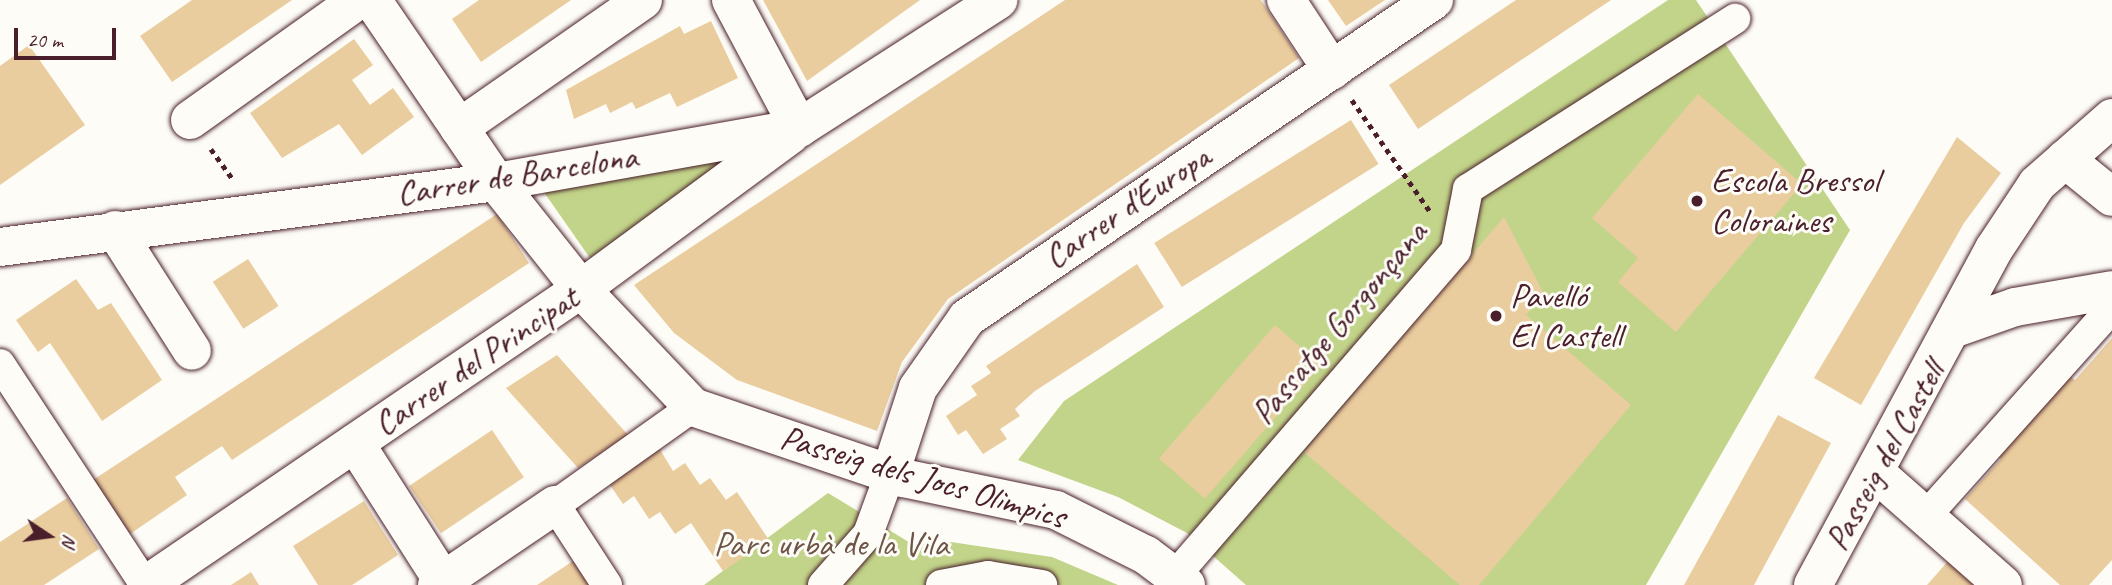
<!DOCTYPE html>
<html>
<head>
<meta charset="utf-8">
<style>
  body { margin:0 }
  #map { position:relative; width:2112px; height:585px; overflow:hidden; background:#fdfcf7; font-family:Caveat,sans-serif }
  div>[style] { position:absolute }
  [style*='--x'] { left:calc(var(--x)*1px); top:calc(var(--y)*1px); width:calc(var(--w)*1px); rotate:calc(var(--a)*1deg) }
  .green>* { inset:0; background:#c2d489 }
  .building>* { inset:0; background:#eacd9e; transform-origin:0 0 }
  .path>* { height:4.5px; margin-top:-2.25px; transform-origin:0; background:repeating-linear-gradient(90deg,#4a1f2b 0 5px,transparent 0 10px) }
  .roads { filter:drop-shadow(0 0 2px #4a1f2b) drop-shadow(0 0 2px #4a1f2b) }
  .pedestrian>* { height:30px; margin:-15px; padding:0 15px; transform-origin:15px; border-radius:15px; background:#fdfcf7 }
  .minor>* { height:38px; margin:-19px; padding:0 19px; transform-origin:19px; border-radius:19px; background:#fdfcf7 }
  .dots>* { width:19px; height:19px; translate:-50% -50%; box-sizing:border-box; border:4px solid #fdfcf7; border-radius:50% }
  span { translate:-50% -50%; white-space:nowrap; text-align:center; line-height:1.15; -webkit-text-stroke:6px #fdfcf7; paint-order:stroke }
  .street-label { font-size:35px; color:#4a1f2b }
  .poi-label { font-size:35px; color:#4a1f2b }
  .left { translate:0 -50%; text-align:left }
  .park-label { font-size:35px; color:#6e5547 }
  .north { position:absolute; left:14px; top:501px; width:70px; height:70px; -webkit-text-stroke:5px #fdfcf7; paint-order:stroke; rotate:103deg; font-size:19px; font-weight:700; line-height:28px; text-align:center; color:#4a1f2b }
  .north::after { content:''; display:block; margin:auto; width:24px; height:32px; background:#4a1f2b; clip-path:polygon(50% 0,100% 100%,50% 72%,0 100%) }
  .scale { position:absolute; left:14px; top:28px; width:102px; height:32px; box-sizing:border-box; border:4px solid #4a1f2b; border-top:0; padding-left:9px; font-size:21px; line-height:24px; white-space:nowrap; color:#4a1f2b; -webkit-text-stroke:5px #fdfcf7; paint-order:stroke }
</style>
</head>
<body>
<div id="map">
  <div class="green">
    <i style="clip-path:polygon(1668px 0,1696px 0,1850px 230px,1646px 585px,1246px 585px,1187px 533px,1118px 497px,1018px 460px,1064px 401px)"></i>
    <i style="clip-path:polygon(732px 160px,590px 258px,541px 188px)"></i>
    <i style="clip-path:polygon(828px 493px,912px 544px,951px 542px,1052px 557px,1118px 585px,704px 585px)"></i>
  </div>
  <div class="building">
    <i style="clip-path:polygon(192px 0,292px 0,172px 82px,140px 36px)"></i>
    <i style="clip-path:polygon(479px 0,571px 0,481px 62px,452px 19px)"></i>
    <i style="clip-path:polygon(763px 0,920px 0,807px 81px)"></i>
    <i style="clip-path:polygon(1065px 0,1261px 0,1299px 58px,948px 299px,902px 362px,877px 431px,737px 380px,674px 333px,634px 285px)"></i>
    <i style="clip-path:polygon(1328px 0,1385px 0,1346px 26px)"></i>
    <i style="clip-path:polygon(1516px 0,1611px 0,1418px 129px,1389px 85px)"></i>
    <i style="clip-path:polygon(711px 21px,738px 78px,677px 107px,670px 93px,636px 109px,632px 102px,610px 113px,606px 104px,574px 119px,566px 90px,680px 26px,684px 34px)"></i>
    <i style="clip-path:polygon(354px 39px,373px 65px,352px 80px,370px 105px,393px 88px,414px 117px,362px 155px,339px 124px,282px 158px,250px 113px)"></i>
    <i style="clip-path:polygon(29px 45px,85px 125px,0 185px,0 66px)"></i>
    <i style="clip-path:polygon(1698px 94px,1802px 184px,1676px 332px,1618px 282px,1638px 258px,1592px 218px)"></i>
    <i style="left:1351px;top:120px;width:52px;height:232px;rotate:58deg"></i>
    <i style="clip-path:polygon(1957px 137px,2001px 173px,1964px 223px,1861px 405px,1814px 378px)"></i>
    <i style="clip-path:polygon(497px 214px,529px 263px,232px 460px,222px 446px,175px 477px,187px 495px,130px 534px,93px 480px)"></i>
    <i style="clip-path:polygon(1504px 217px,1544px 294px,1526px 315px,1631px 405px,1479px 585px,1460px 585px,1304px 452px)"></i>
    <i style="left:248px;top:259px;width:56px;height:42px;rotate:57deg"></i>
    <i style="clip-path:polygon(1137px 264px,1164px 307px,1035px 391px,1015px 409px,1020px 416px,1000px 429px,1007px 439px,983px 454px,966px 430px,958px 435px,946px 416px,977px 395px,971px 386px,991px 373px,986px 366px)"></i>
    <i style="clip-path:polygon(76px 279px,98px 310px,111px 303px,162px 380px,102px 421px,50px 343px,38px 352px,16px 320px)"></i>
    <i style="left:1275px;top:325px;width:61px;height:177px;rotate:41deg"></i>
    <i style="clip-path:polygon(2112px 338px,2112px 560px,2089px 585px,2060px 585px,1965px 499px,2001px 459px,1994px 454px,2066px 373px,2075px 380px)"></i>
    <i style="clip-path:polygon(557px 355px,628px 435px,578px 468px,506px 388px)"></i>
    <i style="clip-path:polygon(1778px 415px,1831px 443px,1754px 585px,1684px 585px)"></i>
    <i style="left:492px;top:430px;width:57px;height:100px;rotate:56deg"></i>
    <i style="clip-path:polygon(659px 448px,673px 471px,685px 463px,700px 485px,710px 478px,726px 500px,737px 492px,769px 540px,723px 571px,691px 523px,675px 534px,660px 512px,649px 519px,634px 496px,623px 504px,608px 482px)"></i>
    <i style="clip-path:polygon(67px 498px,99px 549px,44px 585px,0 585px,0 542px)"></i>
    <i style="clip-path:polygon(364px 501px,398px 555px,352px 585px,318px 585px,293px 546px)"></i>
    <i style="clip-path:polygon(576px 559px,593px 585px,537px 585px)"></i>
    <i style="clip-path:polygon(1950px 559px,1980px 585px,1927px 585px)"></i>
    <i style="clip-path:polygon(251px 572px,259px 585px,231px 585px)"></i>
  </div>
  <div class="path">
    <i style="--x:1352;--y:100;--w:138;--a:55"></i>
    <i style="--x:211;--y:149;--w:39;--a:54"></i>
  </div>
  <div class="roads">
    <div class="pedestrian">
      <i style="--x:0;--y:364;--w:264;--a:56.7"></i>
      <i style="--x:1926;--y:516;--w:279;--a:-48.2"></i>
      <i style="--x:1175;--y:576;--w:430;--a:-49.2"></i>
      <i style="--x:1456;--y:250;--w:62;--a:-78.9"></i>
      <i style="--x:1468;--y:189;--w:317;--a:-32.5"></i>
      <i style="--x:607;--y:585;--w:95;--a:-123"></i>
      <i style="--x:555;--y:505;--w:169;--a:-35.4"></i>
      <i style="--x:823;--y:585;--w:68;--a:-48.6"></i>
      <i style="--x:868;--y:534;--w:64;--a:-69.9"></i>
      <i style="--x:941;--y:585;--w:48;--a:-10.8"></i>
      <i style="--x:988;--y:576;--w:55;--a:9.5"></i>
    </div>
    <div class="minor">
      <i style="--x:372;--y:0;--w:220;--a:55.7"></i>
      <i style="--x:496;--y:182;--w:137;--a:51.5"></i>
      <i style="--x:581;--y:289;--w:163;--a:46.5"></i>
      <i style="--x:693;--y:407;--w:222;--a:18.7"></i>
      <i style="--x:903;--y:478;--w:156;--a:11.8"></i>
      <i style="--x:1056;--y:510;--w:101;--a:26.6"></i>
      <i style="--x:1146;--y:555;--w:50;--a:36.9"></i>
      <i style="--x:731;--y:0;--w:145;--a:62"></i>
      <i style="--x:1286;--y:0;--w:84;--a:56.7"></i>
      <i style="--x:190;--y:120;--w:206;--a:-35.5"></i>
      <i style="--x:459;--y:128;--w:224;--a:-34.8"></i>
      <i style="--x:2065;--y:159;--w:60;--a:39"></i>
      <i style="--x:115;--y:230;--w:143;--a:57.5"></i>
      <i style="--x:0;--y:247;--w:500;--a:-7.47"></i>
      <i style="--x:496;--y:182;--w:308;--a:-10.1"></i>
      <i style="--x:799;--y:128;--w:237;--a:-32.7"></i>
      <i style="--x:1958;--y:327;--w:60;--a:-19.3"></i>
      <i style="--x:2015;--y:307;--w:98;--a:-9.9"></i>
      <i style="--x:355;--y:443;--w:164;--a:57.5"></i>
      <i style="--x:1876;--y:473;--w:169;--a:41.4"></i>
      <i style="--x:890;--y:474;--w:90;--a:-72"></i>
      <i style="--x:918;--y:388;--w:85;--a:-55"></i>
      <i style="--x:967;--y:318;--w:565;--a:-34.25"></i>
      <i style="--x:146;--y:585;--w:526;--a:-34.23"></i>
      <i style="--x:581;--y:289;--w:261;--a:-36.4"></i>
      <i style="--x:437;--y:585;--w:143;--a:-34.1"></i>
      <i style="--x:1813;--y:585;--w:382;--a:-61.7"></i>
      <i style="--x:1994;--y:249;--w:78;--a:-56.5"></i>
      <i style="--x:2037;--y:184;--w:100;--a:-41.3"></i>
    </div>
  </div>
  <div class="dots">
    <i style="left:1697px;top:201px;background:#4a1f2b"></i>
    <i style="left:1496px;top:316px;background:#4a1f2b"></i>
  </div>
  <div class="street-label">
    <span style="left:517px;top:175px;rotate:-9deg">Carrer de Barcelona</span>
    <span style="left:1127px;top:207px;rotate:-34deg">Carrer d'Europa</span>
    <span style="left:1339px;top:323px;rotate:-50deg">Passatge Gorgonçana</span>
    <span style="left:476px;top:361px;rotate:-34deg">Carrer del Principat</span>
    <span style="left:1885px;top:456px;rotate:-61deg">Passeig del Castell</span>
    <span style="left:923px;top:477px;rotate:16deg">Passeig dels Jocs Olimpics</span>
  </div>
  <div class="poi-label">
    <span class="left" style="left:1711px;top:201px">Escola Bressol<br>Coloraines</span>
    <span class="left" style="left:1510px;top:316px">Pavelló<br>El Castell</span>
  </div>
  <div class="park-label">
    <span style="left:831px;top:544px">Parc urbà de la Vila</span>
  </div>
  <div class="north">N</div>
  <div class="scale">20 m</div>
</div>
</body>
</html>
